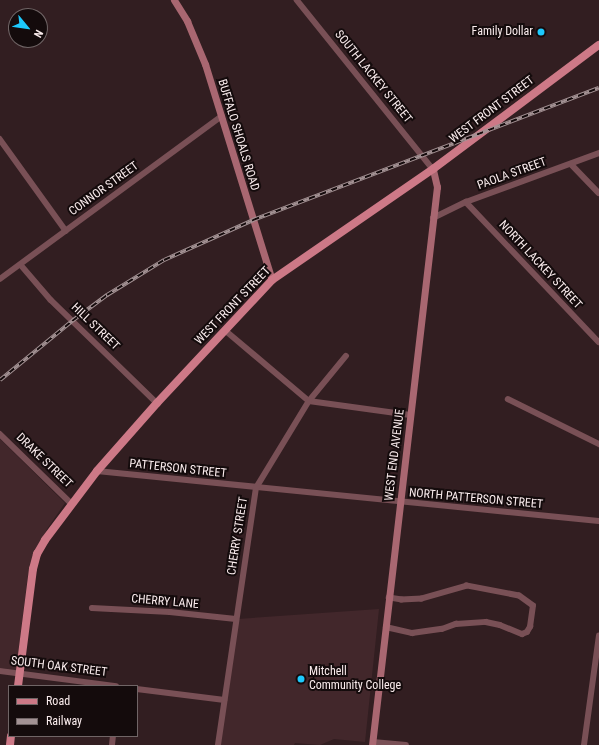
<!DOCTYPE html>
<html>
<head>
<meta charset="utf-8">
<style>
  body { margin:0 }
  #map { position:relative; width:599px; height:745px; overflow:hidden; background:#321e21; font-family:"Roboto Condensed",sans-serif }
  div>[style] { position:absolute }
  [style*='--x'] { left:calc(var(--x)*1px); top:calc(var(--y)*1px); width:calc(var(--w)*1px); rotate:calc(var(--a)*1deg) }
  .built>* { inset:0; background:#42272b }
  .street>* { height:5.5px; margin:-2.75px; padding:0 2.75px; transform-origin:2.75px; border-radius:2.75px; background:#795056 }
  .secondary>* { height:7px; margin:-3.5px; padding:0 3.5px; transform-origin:3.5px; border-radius:3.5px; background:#a96771 }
  .primary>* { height:8px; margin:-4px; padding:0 4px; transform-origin:4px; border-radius:4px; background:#cd7987 }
  .rail>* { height:3.5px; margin-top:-1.75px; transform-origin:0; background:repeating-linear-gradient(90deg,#140b0c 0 6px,#a39294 0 12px); box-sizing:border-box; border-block:1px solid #a39294 }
  .dots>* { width:11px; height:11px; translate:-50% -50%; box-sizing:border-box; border:2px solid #140b0c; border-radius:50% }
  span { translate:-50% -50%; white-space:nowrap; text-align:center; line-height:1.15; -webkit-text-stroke:4px #140b0c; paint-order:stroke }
  .poi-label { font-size:12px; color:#faeced }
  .right { translate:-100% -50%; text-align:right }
  .left { translate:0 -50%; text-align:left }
  .street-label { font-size:12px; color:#faeced }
  .legend { position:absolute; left:8px; top:685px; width:130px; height:52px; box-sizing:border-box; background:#140b0c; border:1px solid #706566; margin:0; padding:5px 7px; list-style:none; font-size:12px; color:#faeced }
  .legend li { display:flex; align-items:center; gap:8px; height:20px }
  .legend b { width:20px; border:1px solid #706566 }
  .north { position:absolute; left:8px; top:8px; width:40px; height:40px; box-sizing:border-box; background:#140b0c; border:1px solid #706566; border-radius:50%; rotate:119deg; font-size:11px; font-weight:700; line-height:16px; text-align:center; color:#faeced }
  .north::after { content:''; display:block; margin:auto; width:14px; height:18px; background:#1dc9fd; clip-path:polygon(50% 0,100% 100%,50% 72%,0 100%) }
</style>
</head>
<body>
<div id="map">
  <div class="built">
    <i style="clip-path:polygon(0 439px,65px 503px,47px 529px,33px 560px,28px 575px,16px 670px,0 668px)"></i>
    <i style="clip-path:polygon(379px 609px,365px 742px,334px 739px,320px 745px,295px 743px,294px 745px,219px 745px,238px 619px)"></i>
  </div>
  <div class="street">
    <i style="--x:297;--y:0;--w:217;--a:51.2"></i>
    <i style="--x:0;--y:139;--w:113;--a:54.3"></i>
    <i style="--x:571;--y:164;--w:40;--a:46"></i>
    <i style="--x:466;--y:202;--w:193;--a:46.5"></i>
    <i style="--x:433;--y:218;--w:37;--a:-26"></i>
    <i style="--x:466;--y:202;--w:142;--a:-20.2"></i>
    <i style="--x:21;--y:265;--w:46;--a:49.4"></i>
    <i style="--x:51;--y:300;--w:148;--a:44.2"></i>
    <i style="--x:0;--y:279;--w:275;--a:-36.3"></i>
    <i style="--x:225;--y:330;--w:110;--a:40.2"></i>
    <i style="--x:309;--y:401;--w:102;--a:7.9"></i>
    <i style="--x:508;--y:399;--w:102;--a:26.3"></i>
    <i style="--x:0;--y:434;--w:100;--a:44.2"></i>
    <i style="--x:97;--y:471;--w:504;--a:5.69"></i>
    <i style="--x:92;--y:608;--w:78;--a:2.9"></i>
    <i style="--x:170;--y:612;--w:66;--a:6.1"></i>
    <i style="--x:386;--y:627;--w:27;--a:13"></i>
    <i style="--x:412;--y:633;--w:30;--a:-8"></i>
    <i style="--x:442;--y:629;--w:15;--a:-20"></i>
    <i style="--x:456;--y:624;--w:30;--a:-4"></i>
    <i style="--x:486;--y:622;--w:14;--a:12"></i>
    <i style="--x:500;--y:625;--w:24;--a:22"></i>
    <i style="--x:522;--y:634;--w:5;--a:-22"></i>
    <i style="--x:527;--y:632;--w:6;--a:-59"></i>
    <i style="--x:530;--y:627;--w:21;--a:-82"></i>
    <i style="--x:533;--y:606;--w:17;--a:-144"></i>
    <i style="--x:519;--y:596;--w:53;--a:-169.1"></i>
    <i style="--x:467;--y:586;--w:47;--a:163.9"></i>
    <i style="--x:422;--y:599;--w:20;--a:177"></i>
    <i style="--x:402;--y:600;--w:13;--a:-171"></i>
    <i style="--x:0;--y:671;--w:117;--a:7.4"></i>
    <i style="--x:137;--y:689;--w:88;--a:7.2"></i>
    <i style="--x:373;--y:742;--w:33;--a:5"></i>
    <i style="--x:112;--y:745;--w:9;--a:-84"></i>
    <i style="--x:218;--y:745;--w:260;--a:-81.6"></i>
    <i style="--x:256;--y:488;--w:102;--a:-58.7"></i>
    <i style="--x:309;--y:401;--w:58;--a:-50.6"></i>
    <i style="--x:584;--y:745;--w:110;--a:-82.2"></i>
  </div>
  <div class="secondary">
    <i style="--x:174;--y:0;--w:25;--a:58"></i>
    <i style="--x:187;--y:21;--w:47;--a:67.3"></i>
    <i style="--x:205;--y:64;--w:226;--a:72.8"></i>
    <i style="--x:372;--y:745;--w:562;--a:-83.36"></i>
    <i style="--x:437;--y:187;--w:18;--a:-103"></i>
  </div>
  <div class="primary">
    <i style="--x:18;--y:686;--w:118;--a:-82.7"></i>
    <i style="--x:33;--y:569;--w:16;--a:-75"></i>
    <i style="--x:37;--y:554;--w:16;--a:-60"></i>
    <i style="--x:45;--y:540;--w:86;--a:-53"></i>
    <i style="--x:97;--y:471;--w:91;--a:-48.6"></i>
    <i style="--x:157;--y:403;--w:168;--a:-46.9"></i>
    <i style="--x:272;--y:280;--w:196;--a:-34.6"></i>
    <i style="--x:433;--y:169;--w:207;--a:-36.8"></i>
    <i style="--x:10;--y:745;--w:9;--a:-84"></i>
  </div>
  <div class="rail">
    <i style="--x:0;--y:380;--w:93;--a:-39.3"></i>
    <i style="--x:72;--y:321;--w:44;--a:-36.6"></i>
    <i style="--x:107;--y:295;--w:67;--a:-31.6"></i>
    <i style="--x:164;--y:260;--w:98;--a:-24.2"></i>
    <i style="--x:253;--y:220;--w:370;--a:-20.9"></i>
  </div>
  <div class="dots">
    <i style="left:541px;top:32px;background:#1dc9fd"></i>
    <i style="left:301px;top:679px;background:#1dc9fd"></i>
  </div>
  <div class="poi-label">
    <span class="right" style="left:533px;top:32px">Family Dollar</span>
    <span class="left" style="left:309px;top:679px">Mitchell<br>Community College</span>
  </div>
  <div class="street-label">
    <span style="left:373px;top:77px;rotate:51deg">SOUTH LACKEY STREET</span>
    <span style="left:492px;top:110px;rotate:-37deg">WEST FRONT STREET</span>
    <span style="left:238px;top:135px;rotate:73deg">BUFFALO SHOALS ROAD</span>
    <span style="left:512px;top:174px;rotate:-20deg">PAOLA STREET</span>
    <span style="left:104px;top:189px;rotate:-36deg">CONNOR STREET</span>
    <span style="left:540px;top:265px;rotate:47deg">NORTH LACKEY STREET</span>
    <span style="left:233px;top:306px;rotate:-46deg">WEST FRONT STREET</span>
    <span style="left:95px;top:327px;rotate:44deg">HILL STREET</span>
    <span style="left:395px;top:455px;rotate:-83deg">WEST END AVENUE</span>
    <span style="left:44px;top:461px;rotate:44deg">DRAKE STREET</span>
    <span style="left:178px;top:469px;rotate:6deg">PATTERSON STREET</span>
    <span style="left:476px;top:499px;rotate:5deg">NORTH PATTERSON STREET</span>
    <span style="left:238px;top:536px;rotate:-81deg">CHERRY STREET</span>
    <span style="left:165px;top:602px;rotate:5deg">CHERRY LANE</span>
    <span style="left:59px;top:667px;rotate:7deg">SOUTH OAK STREET</span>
  </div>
  <ul class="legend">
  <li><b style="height:5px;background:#cd7987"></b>Road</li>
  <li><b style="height:5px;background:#a39294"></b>Railway</li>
  </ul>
  <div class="north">N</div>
</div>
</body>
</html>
